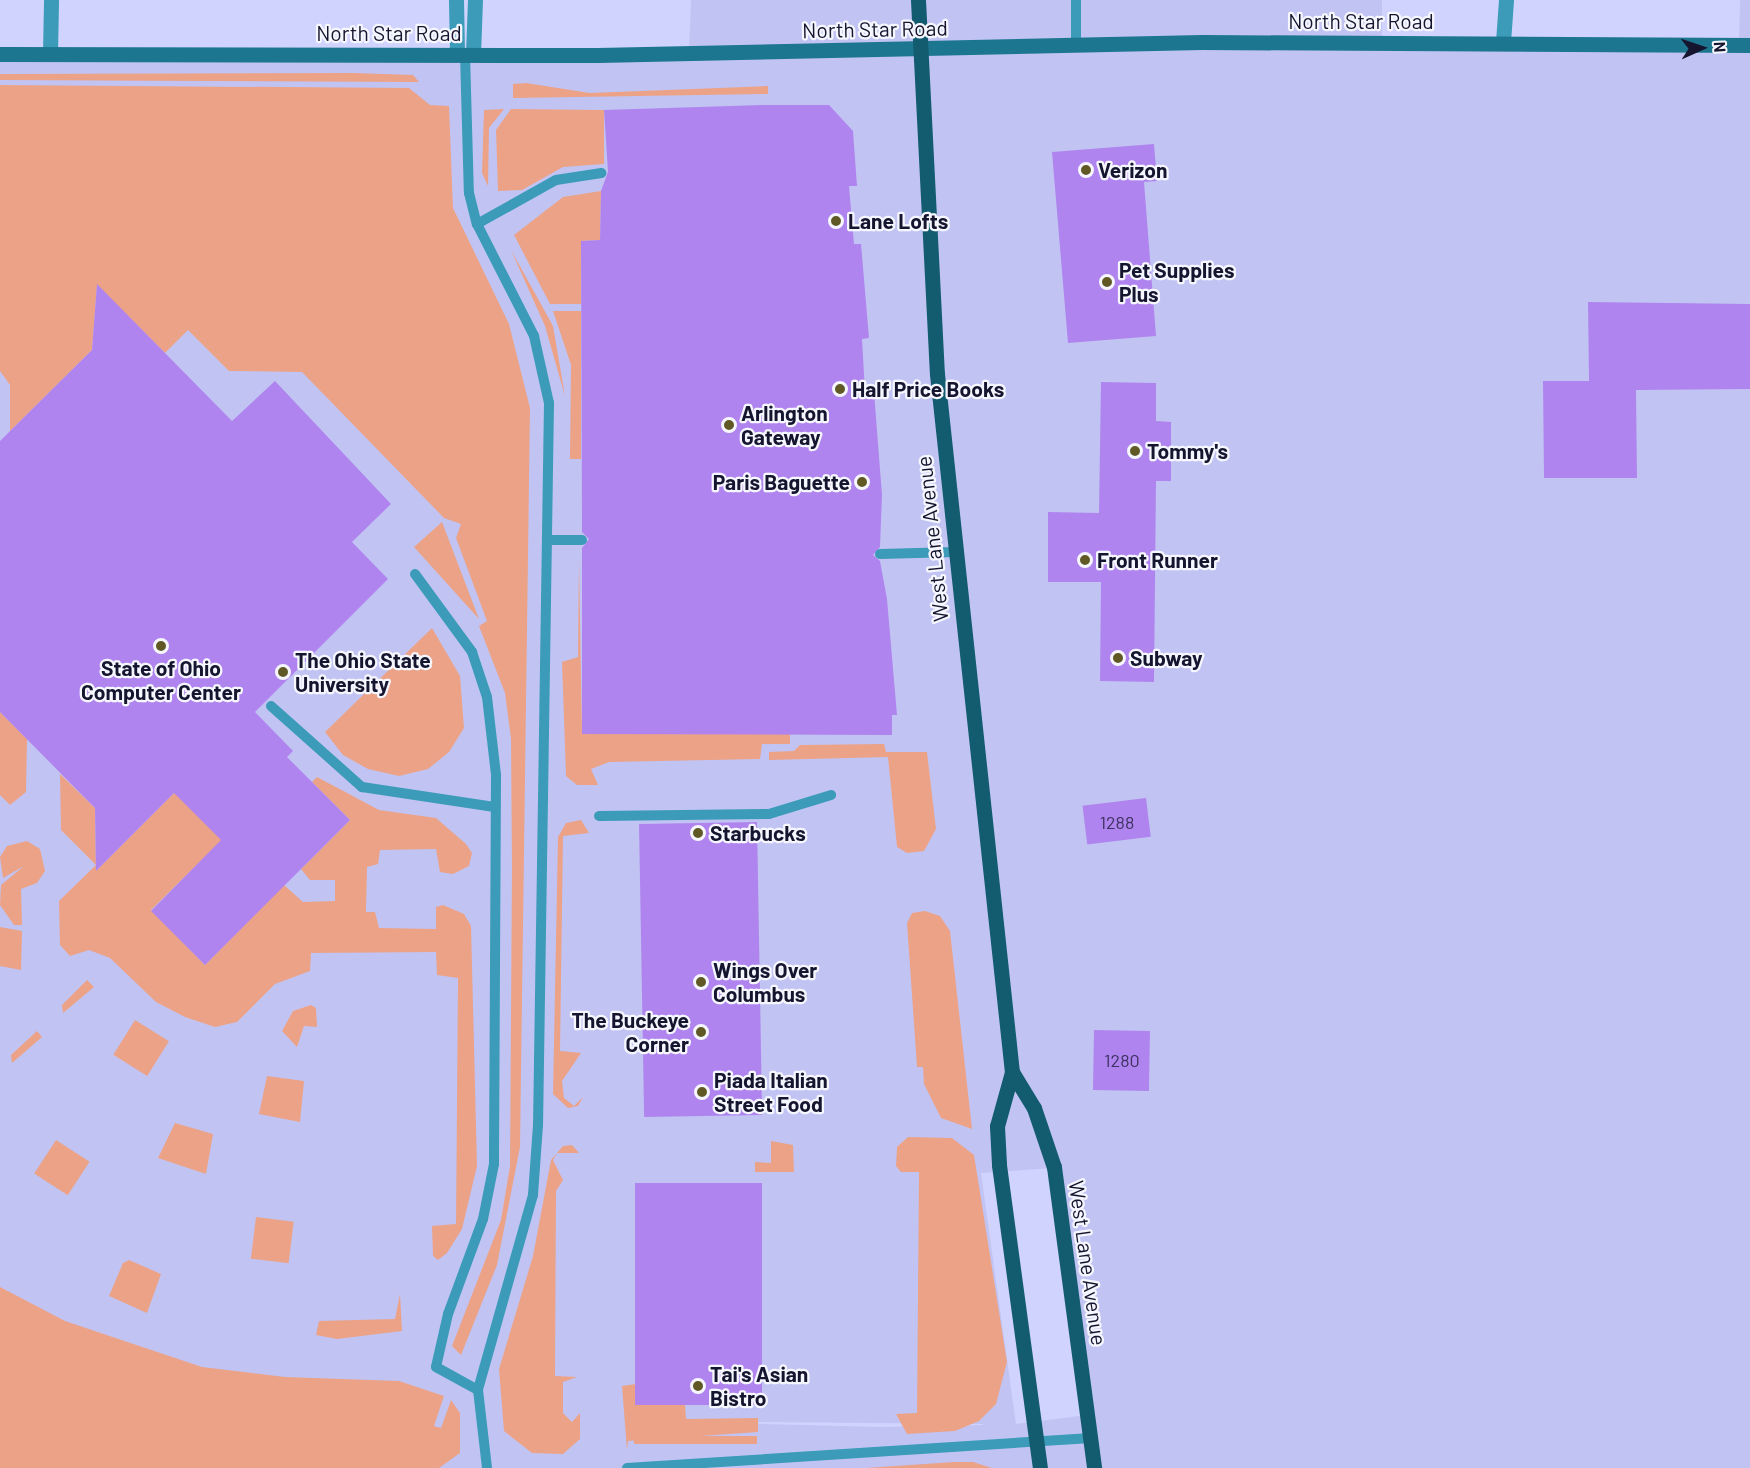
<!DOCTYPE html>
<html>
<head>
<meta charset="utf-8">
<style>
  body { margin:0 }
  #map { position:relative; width:1750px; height:1468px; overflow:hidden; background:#d0d3fe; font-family:Barlow,sans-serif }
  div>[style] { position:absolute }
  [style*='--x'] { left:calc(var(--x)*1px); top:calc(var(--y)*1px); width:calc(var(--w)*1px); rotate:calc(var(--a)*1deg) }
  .built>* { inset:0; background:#c1c4f3 }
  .green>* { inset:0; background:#eca287; transform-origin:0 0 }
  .building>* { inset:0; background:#b084ee; transform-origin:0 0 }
  .lane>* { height:10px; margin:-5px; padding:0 5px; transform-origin:5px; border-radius:5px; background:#3b9bb8 }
  .street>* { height:15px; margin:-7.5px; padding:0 7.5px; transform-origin:7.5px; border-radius:7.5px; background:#3b9bb8 }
  .secondary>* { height:15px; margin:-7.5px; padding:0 7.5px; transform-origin:7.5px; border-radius:7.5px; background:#1c768f }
  .primary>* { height:15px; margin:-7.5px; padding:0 7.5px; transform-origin:7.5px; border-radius:7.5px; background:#135b6f }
  .dots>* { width:16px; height:16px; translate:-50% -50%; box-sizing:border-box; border:3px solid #f6f7fe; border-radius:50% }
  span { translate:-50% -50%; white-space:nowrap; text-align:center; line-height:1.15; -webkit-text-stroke:4.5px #f6f7fe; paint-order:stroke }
  .number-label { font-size:18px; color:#3c315f }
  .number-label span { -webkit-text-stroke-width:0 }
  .street-label { font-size:21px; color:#15152f }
  .poi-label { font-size:21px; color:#15152f; font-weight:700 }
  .left { translate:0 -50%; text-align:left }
  .right { translate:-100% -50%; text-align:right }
  .north { position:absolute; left:1672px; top:18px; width:60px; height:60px; -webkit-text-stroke:4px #f6f7fe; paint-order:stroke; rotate:87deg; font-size:16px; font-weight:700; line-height:24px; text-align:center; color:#15152f }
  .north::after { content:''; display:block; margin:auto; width:21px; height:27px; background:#15152f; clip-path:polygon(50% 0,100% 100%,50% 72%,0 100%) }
</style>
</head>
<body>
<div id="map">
  <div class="built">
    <i style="clip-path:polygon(evenodd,691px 0,1382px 0,1382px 42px,1739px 44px,1740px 0,1750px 0,1750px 1468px,0 1468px,0 54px,689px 52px,691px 0,1054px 1168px,1087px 1415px,1016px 1424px,981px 1173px,1054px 1168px,691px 0,640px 1421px,983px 1424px,983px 1425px,883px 1427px,640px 1421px)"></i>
  </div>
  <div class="green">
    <i style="clip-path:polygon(353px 73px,413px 75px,419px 82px,0 80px,0 74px)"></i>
    <i style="clip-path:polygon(526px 83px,590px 93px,768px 86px,768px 94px,513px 98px,513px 84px)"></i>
    <i style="clip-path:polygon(0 85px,409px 88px,430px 105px,449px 106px,453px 208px,509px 324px,530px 408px,520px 1147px,497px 1265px,461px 1355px,452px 1346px,501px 1220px,510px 1166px,512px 867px,511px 739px,505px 693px,479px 626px,487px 621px,456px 538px,461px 524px,444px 518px,302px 372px,229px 371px,188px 330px,165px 353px,97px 285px,92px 350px,10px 431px,10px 385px,0 371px)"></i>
    <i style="clip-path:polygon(504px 109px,489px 128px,488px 186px,482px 173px,484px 110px)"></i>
    <i style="clip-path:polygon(511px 109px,604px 110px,604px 164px,563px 167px,522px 190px,498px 191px,496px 130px)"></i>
    <i style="clip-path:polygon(601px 191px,600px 240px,581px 241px,581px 304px,550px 304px,514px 235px,563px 197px)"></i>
    <i style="clip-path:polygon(511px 250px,553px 326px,565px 396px,545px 326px)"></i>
    <i style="clip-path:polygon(553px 311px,581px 311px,581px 459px,570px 459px,571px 365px)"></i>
    <i style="clip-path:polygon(442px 522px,479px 619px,414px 547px)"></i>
    <i style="clip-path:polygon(579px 561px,582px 734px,790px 734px,790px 744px,762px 744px,760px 759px,609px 762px,591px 769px,598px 785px,577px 785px,566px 776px,562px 662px,578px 657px)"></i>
    <i style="clip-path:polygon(432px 628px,460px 676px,464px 728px,449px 752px,428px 769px,399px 776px,368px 769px,343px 755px,325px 732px)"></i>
    <i style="clip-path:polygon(0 712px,27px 739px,26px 792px,10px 805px,0 795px)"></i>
    <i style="clip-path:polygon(884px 744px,886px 752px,927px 752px,936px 829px,924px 851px,907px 853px,897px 847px,888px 757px,769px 760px,769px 752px,794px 751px,800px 745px)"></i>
    <i style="clip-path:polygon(60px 774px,95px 808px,96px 871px,174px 793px,245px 817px,151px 910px,205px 965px,284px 885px,303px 902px,335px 901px,335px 880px,310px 880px,301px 869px,350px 820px,312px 782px,317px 777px,379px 810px,436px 818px,466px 844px,472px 853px,469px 866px,453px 874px,440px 872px,436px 849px,380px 850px,378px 864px,367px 867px,366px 912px,375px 912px,379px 928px,436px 929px,436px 907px,443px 905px,464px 914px,471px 926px,477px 1166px,462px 1229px,447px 1253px,438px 1260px,433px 1256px,432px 1226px,456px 1224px,458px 978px,437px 975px,436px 952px,311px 953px,310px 971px,275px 984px,237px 1022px,215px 1027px,185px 1017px,156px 1002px,110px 958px,89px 950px,70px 956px,60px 945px,59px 901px,96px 865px,61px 830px)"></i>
    <i style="clip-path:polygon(581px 820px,589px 833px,563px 836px,560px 1051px,581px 1053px,562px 1081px,564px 1098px,574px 1106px,583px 1097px,578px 1106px,568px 1108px,553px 1094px,558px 837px,566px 823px)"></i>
    <i style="clip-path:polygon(27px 841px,40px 849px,45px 871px,37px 883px,21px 889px,22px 925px,14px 925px,0 905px,1px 885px,24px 866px,3px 878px,0 857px,7px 846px)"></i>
    <i style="clip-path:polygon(925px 911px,940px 916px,950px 931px,972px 1129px,941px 1118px,924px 1084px,923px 1067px,917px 1067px,907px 923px,912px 913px)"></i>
    <i style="clip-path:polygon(0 927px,22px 931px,21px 970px,0 966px)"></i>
    <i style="clip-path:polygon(87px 980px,94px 987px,63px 1013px,62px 1005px)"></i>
    <i style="clip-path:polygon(311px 1005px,316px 1008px,317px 1027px,304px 1026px,297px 1047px,282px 1031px,293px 1011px)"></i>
    <i style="left:135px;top:1020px;width:40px;height:41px;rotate:32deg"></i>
    <i style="clip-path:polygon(37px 1031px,42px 1037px,12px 1063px,11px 1055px)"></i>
    <i style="clip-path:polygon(267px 1076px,304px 1081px,300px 1122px,259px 1114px)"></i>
    <i style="clip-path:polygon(175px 1123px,213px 1134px,206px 1174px,158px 1158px)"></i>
    <i style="clip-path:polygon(908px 1137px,952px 1138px,974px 1155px,1007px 1362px,996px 1404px,979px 1421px,955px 1431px,907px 1434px,896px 1414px,917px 1413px,919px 1172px,901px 1172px,896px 1166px,897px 1147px)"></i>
    <i style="left:56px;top:1140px;width:40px;height:40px;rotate:33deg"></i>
    <i style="clip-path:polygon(771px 1141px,793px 1145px,794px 1172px,755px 1172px,755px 1162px,771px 1163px)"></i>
    <i style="clip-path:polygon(572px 1145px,579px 1153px,557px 1153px,553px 1160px,563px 1180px,556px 1191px,555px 1376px,577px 1377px,563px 1382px,563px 1413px,572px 1422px,580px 1413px,580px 1439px,563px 1454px,532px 1453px,504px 1431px,499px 1369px,533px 1256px,551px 1160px,563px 1146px)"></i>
    <i style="left:256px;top:1217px;width:38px;height:42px;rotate:7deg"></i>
    <i style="clip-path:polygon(129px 1260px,161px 1274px,147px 1313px,109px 1296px,123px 1263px)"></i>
    <i style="clip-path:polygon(0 1287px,65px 1321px,202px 1367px,285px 1377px,399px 1381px,444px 1396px,434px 1426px,441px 1428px,451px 1400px,460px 1413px,460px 1453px,439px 1468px,0 1468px)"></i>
    <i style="clip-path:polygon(400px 1294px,402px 1331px,337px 1339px,316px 1335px,319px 1321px,395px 1319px)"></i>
    <i style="clip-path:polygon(636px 1384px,636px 1405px,685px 1405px,686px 1419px,758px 1418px,758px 1432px,628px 1441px,627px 1450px,622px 1386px)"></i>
    <i style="left:757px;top:1436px;width:8px;height:123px;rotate:90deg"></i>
    <i style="clip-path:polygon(973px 1462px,992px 1468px,866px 1468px,954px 1462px)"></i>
  </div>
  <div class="building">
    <i style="clip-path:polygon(762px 105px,829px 105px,853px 131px,857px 186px,849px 186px,854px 244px,861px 244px,869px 338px,862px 339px,865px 392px,874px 392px,882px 495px,880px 547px,873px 555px,880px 561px,887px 599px,897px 715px,892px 715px,892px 735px,582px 734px,582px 548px,589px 539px,582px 532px,581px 241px,600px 240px,601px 191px,608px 172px,604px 110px)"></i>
    <i style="clip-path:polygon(1154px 144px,1157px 181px,1144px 182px,1156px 336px,1068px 343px,1052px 152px)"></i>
    <i style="clip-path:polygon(97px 284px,232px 421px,275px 381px,391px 504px,352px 542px,388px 579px,255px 712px,293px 751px,287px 757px,350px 820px,205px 965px,151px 911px,221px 840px,174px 793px,96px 871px,95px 808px,0 712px,0 441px,92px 350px)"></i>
    <i style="clip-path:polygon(1588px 302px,1750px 304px,1750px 389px,1636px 390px,1637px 478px,1544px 478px,1543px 381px,1589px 381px)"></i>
    <i style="clip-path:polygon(1101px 382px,1156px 383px,1156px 421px,1171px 422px,1171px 481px,1156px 481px,1154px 682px,1100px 681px,1101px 582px,1048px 582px,1048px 512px,1099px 513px)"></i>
    <i style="left:1146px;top:798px;width:39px;height:64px;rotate:83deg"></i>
    <i style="left:757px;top:822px;width:293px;height:118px;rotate:89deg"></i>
    <i style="left:1094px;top:1030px;width:56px;height:60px;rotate:1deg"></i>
    <i style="left:762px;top:1183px;width:222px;height:127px;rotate:90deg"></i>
  </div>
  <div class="lane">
    <i style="--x:1076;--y:0;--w:44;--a:90"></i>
    <i style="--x:465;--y:54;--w:139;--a:88.4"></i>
    <i style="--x:469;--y:193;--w:32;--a:76"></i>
    <i style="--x:477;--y:224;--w:126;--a:63"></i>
    <i style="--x:534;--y:336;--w:69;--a:77.4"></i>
    <i style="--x:549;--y:403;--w:722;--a:90.87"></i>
    <i style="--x:538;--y:1125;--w:70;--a:94.1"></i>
    <i style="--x:533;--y:1195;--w:203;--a:105.8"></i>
    <i style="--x:478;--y:1390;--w:79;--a:83.4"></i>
    <i style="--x:477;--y:224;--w:90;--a:-29.1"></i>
    <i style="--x:556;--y:180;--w:46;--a:-8.8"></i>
    <i style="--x:548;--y:540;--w:34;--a:0"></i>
    <i style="--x:880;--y:554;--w:75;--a:-1.5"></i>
    <i style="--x:415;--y:574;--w:97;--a:53.8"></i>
    <i style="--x:472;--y:652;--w:47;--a:71.6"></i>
    <i style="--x:487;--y:697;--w:79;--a:83.4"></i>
    <i style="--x:496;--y:775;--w:389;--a:90.3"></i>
    <i style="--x:494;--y:1164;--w:56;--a:101.3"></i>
    <i style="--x:483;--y:1219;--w:101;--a:110.2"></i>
    <i style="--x:448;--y:1314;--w:54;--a:102.8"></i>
    <i style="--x:436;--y:1367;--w:48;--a:28.7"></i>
    <i style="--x:271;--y:706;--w:122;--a:41.7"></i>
    <i style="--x:362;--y:787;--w:134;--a:8.6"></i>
    <i style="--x:599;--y:816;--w:170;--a:-0.7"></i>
    <i style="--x:769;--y:814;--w:65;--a:-17"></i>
    <i style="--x:627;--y:1468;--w:465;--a:-3.7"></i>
  </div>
  <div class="street">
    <i style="--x:456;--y:0;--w:54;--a:88.9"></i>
    <i style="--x:1503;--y:42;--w:42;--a:-85.9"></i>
    <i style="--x:50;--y:54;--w:54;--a:-88.9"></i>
    <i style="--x:473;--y:54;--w:54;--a:-87.9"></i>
  </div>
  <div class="secondary">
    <i style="--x:0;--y:54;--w:597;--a:0.1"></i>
    <i style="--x:597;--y:55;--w:605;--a:-1.23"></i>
    <i style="--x:1202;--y:42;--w:548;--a:0.31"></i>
  </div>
  <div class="primary">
    <i style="--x:918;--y:0;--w:374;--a:87.1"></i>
    <i style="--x:937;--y:374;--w:702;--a:83.87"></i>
    <i style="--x:1012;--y:1072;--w:56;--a:105.5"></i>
    <i style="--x:997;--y:1126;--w:39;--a:87"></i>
    <i style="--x:999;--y:1165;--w:306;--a:82.3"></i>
    <i style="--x:1012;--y:1072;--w:42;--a:58.6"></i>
    <i style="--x:1034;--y:1108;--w:62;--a:71.3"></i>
    <i style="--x:1054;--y:1167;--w:304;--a:82.4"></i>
  </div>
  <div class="dots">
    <i style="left:1086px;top:170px;background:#605926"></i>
    <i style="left:836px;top:221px;background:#605926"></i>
    <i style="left:1107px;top:282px;background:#605926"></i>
    <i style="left:840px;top:389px;background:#605926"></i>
    <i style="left:729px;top:425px;background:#605926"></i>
    <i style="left:1135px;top:451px;background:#605926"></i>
    <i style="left:862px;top:482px;background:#605926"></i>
    <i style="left:1085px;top:560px;background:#605926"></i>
    <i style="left:161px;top:646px;background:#605926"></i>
    <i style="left:1118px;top:658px;background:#605926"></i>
    <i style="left:283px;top:672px;background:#605926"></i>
    <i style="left:698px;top:833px;background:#605926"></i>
    <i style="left:701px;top:982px;background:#605926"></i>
    <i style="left:701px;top:1032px;background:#605926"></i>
    <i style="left:702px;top:1092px;background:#605926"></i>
    <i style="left:698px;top:1386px;background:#605926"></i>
  </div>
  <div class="number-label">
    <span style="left:1117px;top:822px">1288</span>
    <span style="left:1122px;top:1060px">1280</span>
  </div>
  <div class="street-label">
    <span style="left:1361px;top:21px">North Star Road</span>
    <span style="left:875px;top:29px;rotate:-1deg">North Star Road</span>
    <span style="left:389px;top:33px">North Star Road</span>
    <span style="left:932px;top:539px;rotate:-96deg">West Lane Avenue</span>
    <span style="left:1088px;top:1263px;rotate:82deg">West Lane Avenue</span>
  </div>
  <div class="poi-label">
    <span class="left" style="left:1098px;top:170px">Verizon</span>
    <span class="left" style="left:848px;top:221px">Lane Lofts</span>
    <span class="left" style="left:1119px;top:282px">Pet Supplies<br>Plus</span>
    <span class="left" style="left:852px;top:389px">Half Price Books</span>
    <span class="left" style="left:741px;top:425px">Arlington<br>Gateway</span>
    <span class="left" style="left:1147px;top:451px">Tommy's</span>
    <span class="right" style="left:850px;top:482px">Paris Baguette</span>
    <span class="left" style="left:1097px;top:560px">Front Runner</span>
    <span class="left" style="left:1130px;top:658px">Subway</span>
    <span class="left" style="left:295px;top:672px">The Ohio State<br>University</span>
    <span style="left:161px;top:680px">State of Ohio<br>Computer Center</span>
    <span class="left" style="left:710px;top:833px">Starbucks</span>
    <span class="left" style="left:713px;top:982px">Wings Over<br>Columbus</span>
    <span class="right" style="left:689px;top:1032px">The Buckeye<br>Corner</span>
    <span class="left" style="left:714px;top:1092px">Piada Italian<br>Street Food</span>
    <span class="left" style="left:710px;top:1386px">Tai's Asian<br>Bistro</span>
  </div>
  <div class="north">N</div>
</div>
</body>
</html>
